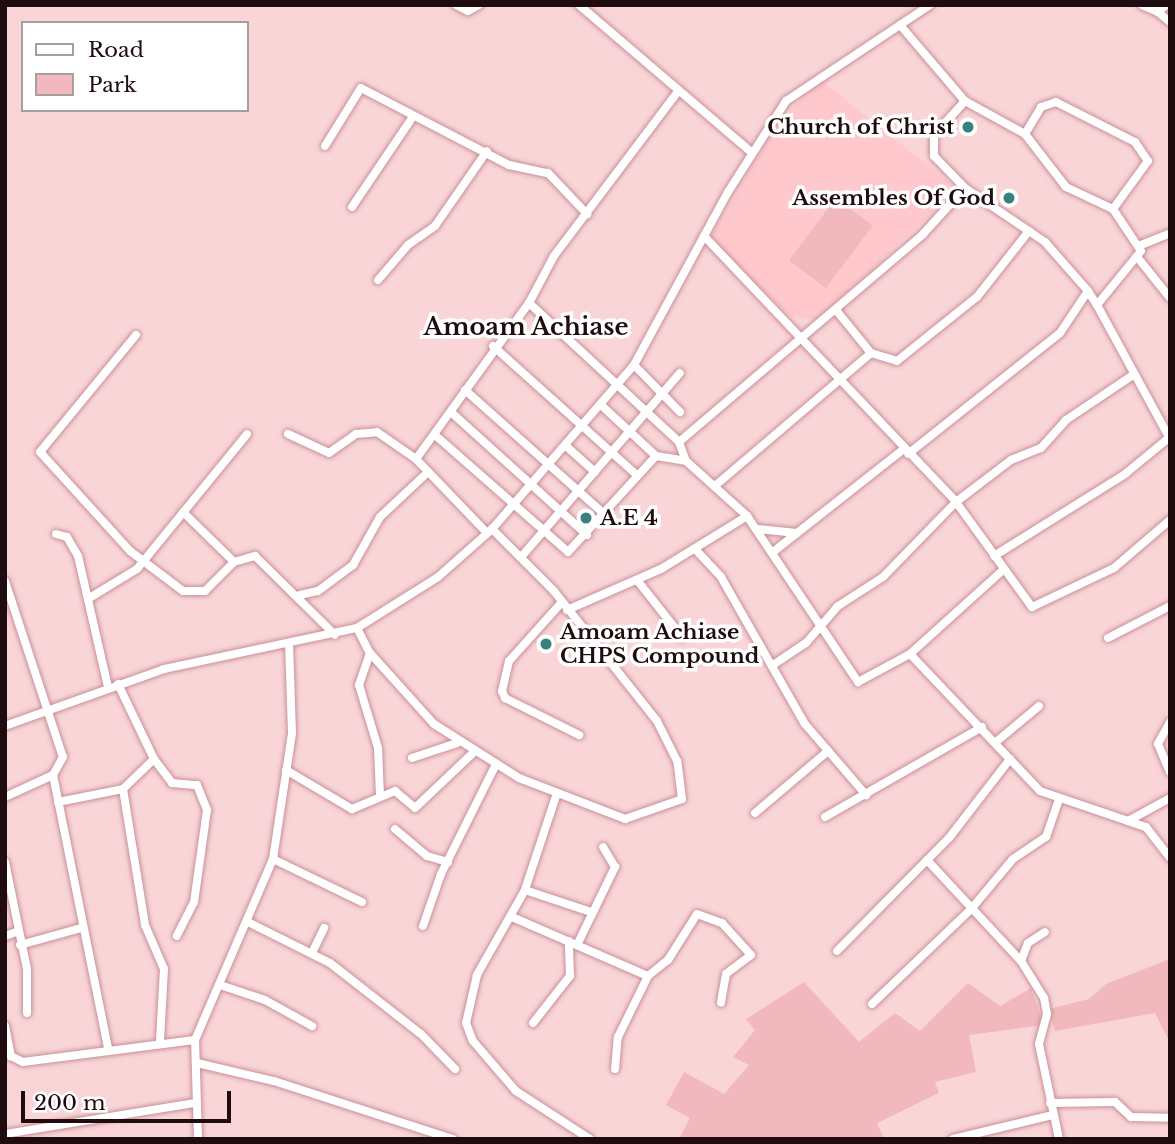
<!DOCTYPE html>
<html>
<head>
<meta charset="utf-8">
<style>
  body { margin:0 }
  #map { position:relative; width:1175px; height:1144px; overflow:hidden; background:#f9d5d8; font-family:"Libre Baskerville",serif }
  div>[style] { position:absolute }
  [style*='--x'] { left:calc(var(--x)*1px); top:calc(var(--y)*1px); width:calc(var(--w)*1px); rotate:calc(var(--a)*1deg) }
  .built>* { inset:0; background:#fec8cc }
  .green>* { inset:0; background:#f1b9bd; transform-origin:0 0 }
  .roads { filter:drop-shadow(0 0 2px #c99196) drop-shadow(0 0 2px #c99196) }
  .minor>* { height:8px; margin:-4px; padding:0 4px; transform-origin:4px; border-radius:4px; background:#fff }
  .dots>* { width:19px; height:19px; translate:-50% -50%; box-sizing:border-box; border:4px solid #fff; border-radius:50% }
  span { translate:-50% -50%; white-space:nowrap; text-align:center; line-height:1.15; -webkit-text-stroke:7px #fff; paint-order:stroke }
  .poi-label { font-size:21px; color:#200c0e; font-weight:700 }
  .right { translate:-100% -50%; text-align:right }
  .left { translate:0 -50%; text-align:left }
  .quarter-label { font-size:24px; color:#200c0e; font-weight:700 }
  .frame { position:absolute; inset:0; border:7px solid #200c0e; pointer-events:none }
  .legend { position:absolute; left:21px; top:21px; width:228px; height:91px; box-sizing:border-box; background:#fff; border:2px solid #a69e9f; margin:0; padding:9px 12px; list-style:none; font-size:21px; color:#200c0e }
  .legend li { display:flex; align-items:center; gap:14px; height:35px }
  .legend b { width:35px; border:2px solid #a69e9f }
  .scale { position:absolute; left:21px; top:1091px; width:210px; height:32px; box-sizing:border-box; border:4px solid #200c0e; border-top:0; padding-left:9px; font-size:21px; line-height:24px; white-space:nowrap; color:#200c0e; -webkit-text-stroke:5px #fff; paint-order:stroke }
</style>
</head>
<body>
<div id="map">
  <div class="built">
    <i style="clip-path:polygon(822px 81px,958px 189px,818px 319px,791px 317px,710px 239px,779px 121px)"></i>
  </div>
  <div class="green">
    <i style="left:836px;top:198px;width:46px;height:78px;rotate:37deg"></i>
    <i style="clip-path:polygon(1170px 959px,1170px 1043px,1155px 1013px,1055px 1031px,1049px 1009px,1089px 999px,1106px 984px)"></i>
    <i style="clip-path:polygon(804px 982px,859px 1042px,895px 1013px,920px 1031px,968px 983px,1000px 1006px,1031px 988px,1044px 1025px,969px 1035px,976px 1072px,935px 1082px,939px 1093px,877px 1123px,884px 1139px,679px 1139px,690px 1118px,666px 1105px,684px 1072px,724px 1094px,749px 1065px,733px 1057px,755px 1030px,746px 1019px)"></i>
  </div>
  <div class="roads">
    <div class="minor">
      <i style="--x:456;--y:5;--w:13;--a:27"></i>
      <i style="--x:468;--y:11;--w:13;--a:-29"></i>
      <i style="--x:579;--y:5;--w:226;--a:40.5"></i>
      <i style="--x:1142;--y:5;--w:17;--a:24"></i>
      <i style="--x:1158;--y:12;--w:11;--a:-41"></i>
      <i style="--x:1158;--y:12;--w:16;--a:40"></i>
      <i style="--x:900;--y:25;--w:100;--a:49.5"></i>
      <i style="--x:965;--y:101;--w:68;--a:28.8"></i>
      <i style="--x:1025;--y:134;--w:67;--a:52.3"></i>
      <i style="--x:1066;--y:187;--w:52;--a:25.1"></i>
      <i style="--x:1113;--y:209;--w:50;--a:56.3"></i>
      <i style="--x:1141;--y:251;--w:70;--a:129.2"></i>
      <i style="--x:1097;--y:305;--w:17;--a:-123"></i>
      <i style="--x:1088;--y:291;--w:50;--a:123.7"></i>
      <i style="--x:1060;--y:333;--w:194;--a:141.5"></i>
      <i style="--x:965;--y:101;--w:46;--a:132.4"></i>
      <i style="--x:934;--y:135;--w:21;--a:90"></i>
      <i style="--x:934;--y:156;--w:45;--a:45.9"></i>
      <i style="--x:965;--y:188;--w:97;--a:34"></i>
      <i style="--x:1045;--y:242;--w:65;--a:48.7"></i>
      <i style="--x:1025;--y:134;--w:31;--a:-59"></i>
      <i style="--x:1041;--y:107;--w:16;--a:-18"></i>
      <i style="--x:1056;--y:102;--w:89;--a:26.9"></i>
      <i style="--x:1135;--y:142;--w:23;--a:56"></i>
      <i style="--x:1148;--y:161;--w:59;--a:126.1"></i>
      <i style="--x:325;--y:146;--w:68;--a:-58.2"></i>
      <i style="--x:361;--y:88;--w:167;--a:27.5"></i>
      <i style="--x:509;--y:165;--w:40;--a:12"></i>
      <i style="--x:548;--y:173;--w:57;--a:46.4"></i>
      <i style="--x:352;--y:207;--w:107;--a:-56"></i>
      <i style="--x:704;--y:236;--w:366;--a:46.5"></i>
      <i style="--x:956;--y:502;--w:130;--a:54.1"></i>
      <i style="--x:1032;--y:607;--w:91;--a:-25.4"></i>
      <i style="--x:1114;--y:568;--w:74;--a:-40.6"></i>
      <i style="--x:1141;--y:245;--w:31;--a:-22"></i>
      <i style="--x:1138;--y:258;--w:51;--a:51.3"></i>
      <i style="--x:378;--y:280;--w:46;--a:-49.4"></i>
      <i style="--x:408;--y:245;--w:33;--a:-35"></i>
      <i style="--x:435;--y:226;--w:91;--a:-55.3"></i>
      <i style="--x:529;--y:303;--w:205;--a:42.8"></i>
      <i style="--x:679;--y:442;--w:20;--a:70"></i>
      <i style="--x:686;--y:461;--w:82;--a:42"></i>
      <i style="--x:747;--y:516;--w:200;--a:56.2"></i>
      <i style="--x:858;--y:682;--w:59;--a:-28.3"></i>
      <i style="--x:910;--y:654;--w:124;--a:-42.1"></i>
      <i style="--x:1097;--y:305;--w:150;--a:61.4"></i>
      <i style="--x:836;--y:310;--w:55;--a:50.9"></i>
      <i style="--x:871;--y:353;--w:27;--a:17"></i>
      <i style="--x:897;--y:361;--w:102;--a:-38.7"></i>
      <i style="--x:977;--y:297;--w:84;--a:-51.8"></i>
      <i style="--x:136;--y:335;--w:151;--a:129.4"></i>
      <i style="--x:40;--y:452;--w:134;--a:47.7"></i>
      <i style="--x:130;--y:551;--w:66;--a:37"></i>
      <i style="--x:183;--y:591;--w:22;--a:0"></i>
      <i style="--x:205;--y:591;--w:41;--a:-45"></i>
      <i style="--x:234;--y:562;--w:22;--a:-16"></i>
      <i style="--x:255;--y:556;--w:112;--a:44.6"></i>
      <i style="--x:493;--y:346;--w:193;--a:41.9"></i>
      <i style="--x:634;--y:365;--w:66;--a:45.6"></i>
      <i style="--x:465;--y:390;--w:183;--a:41.7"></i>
      <i style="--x:601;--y:405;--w:75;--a:42.8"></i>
      <i style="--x:452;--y:413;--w:182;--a:42.1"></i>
      <i style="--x:288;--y:434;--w:45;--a:24.9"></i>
      <i style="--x:329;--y:453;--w:33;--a:-35"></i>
      <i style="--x:356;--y:434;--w:21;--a:-5"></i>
      <i style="--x:377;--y:432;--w:47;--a:34.7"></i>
      <i style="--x:416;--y:459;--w:103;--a:46.2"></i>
      <i style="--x:435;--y:435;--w:177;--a:41.3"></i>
      <i style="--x:568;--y:552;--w:130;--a:-47.5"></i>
      <i style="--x:656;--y:456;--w:30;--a:9"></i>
      <i style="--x:679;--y:442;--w:321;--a:-40.4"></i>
      <i style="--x:923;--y:234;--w:62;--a:-47.6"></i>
      <i style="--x:566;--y:446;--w:39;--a:42"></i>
      <i style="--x:416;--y:459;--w:193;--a:-54.1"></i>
      <i style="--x:529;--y:303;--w:53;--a:-62"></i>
      <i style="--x:554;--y:256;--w:204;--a:-53"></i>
      <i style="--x:716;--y:485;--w:204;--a:-40.4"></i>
      <i style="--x:183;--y:512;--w:71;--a:44.4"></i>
      <i style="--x:758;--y:529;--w:39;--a:6"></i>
      <i style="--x:56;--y:534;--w:11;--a:15"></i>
      <i style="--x:67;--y:537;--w:22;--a:60"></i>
      <i style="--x:78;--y:556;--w:134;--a:77.1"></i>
      <i style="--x:696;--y:550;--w:37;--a:47"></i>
      <i style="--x:721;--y:577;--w:169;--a:60.3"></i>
      <i style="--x:805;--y:724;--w:94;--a:49.3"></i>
      <i style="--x:773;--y:552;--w:167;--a:-38.2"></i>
      <i style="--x:994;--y:556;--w:155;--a:-32"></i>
      <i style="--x:1125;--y:474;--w:58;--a:-39.4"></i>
      <i style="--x:521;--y:557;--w:243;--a:-49.2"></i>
      <i style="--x:637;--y:580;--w:73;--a:51.7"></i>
      <i style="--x:5;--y:581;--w:185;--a:71.8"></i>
      <i style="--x:63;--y:757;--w:21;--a:119"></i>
      <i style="--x:53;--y:775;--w:53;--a:155.4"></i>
      <i style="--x:300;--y:595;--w:18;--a:-13"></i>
      <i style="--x:318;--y:591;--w:44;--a:-36.6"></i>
      <i style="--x:353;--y:565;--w:55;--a:-60.6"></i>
      <i style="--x:380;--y:517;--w:66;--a:-43.2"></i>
      <i style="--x:91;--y:597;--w:54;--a:-31.3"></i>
      <i style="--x:137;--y:569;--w:174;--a:-50.8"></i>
      <i style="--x:562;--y:602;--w:79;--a:131.9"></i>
      <i style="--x:509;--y:661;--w:31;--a:103"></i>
      <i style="--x:502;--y:691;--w:8;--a:67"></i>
      <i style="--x:505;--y:698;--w:83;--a:26.6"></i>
      <i style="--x:567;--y:610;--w:103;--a:-23.6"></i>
      <i style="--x:661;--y:569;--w:101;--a:-31.6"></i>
      <i style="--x:357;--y:628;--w:28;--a:63"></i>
      <i style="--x:370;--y:653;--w:96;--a:48"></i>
      <i style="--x:434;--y:724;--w:101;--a:32.4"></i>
      <i style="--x:519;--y:778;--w:114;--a:21.1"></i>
      <i style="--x:625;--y:819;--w:60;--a:-19.3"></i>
      <i style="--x:682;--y:799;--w:38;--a:-97"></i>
      <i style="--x:677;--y:761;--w:45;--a:-116.6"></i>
      <i style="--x:657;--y:721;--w:166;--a:-128.4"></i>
      <i style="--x:554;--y:591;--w:88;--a:-135"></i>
      <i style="--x:1108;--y:638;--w:70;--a:-27.3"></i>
      <i style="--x:370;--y:653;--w:34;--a:109"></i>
      <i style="--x:359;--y:685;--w:66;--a:73.2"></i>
      <i style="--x:378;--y:748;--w:47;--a:87.6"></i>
      <i style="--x:910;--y:654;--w:189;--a:46.5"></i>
      <i style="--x:1040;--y:791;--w:112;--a:18.8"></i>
      <i style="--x:1146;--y:827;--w:39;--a:52"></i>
      <i style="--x:773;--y:665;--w:40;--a:-34"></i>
      <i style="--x:806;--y:643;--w:49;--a:-49.1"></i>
      <i style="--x:838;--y:606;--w:54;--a:-32.8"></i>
      <i style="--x:883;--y:577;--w:105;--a:-45.8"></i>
      <i style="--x:956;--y:502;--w:69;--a:-37.4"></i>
      <i style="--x:1011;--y:460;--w:32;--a:-22"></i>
      <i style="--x:1041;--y:448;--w:38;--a:-48"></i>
      <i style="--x:1066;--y:420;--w:81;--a:-33.9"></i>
      <i style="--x:118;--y:684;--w:83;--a:64.4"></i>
      <i style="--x:154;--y:759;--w:30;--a:53"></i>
      <i style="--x:172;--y:783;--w:25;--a:5"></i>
      <i style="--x:197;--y:785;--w:27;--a:68"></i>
      <i style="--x:207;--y:810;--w:93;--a:98"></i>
      <i style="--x:194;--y:902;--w:38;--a:117"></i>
      <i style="--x:1170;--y:722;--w:25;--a:119"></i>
      <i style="--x:1158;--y:744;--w:30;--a:67"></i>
      <i style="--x:5;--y:726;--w:169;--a:-19.7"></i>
      <i style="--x:164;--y:669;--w:197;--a:-12"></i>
      <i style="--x:357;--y:628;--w:96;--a:-32.2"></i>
      <i style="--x:438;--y:577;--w:72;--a:-41.6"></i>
      <i style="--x:492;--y:529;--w:217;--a:-49.1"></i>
      <i style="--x:634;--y:365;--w:197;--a:-61.5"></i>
      <i style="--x:728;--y:192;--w:108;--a:-57.5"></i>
      <i style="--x:786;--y:101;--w:173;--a:-33.7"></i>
      <i style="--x:996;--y:742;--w:56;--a:-39.9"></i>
      <i style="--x:412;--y:758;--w:47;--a:-18.4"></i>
      <i style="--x:286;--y:770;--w:77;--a:30.6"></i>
      <i style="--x:352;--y:809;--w:47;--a:-22.7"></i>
      <i style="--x:395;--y:791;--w:26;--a:40"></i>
      <i style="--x:415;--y:808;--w:81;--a:-43.5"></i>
      <i style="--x:53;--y:775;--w:279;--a:78.6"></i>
      <i style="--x:123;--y:789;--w:138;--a:80.8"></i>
      <i style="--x:145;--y:925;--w:48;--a:66.6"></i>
      <i style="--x:164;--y:969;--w:72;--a:93.2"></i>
      <i style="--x:556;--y:796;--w:99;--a:108.3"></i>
      <i style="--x:525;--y:890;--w:98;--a:119.5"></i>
      <i style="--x:477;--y:975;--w:49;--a:102.9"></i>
      <i style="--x:466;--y:1023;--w:19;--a:69"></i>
      <i style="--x:473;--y:1041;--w:66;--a:49.3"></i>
      <i style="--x:516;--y:1091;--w:88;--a:33"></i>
      <i style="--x:58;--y:802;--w:66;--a:-11.3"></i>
      <i style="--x:123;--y:789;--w:43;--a:-44.1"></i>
      <i style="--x:755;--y:813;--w:96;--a:-40.3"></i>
      <i style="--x:825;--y:817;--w:181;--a:-29.8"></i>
      <i style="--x:1128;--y:821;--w:48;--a:-28.7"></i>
      <i style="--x:395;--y:829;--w:42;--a:40.2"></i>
      <i style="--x:427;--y:856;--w:22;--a:16"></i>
      <i style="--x:273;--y:859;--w:99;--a:25.8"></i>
      <i style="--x:927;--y:860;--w:138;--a:47.1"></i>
      <i style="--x:1021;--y:961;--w:44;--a:58.1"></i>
      <i style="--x:1044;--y:998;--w:16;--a:79"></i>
      <i style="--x:1047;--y:1014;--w:31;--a:105"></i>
      <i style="--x:1039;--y:1044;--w:97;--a:78.1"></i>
      <i style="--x:5;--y:862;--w:109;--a:78.4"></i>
      <i style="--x:27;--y:969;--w:44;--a:90"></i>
      <i style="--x:525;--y:890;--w:70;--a:18.4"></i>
      <i style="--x:512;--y:917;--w:148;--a:23.5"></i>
      <i style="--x:250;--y:923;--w:89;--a:26.6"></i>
      <i style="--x:330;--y:963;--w:115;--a:38"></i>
      <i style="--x:421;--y:1034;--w:49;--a:45.8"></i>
      <i style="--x:423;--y:926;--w:55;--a:-70.9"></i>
      <i style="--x:441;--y:874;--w:123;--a:-63.4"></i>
      <i style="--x:5;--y:936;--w:12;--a:-20"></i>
      <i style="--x:578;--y:943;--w:85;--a:-64"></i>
      <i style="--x:615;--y:867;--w:23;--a:-121"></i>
      <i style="--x:20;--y:945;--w:63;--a:-15.6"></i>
      <i style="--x:837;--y:951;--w:159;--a:-45.3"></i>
      <i style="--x:949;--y:838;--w:100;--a:-52.3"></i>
      <i style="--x:312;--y:953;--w:28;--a:-64"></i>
      <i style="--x:1021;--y:961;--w:19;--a:-69"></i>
      <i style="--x:1028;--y:943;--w:20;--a:-33"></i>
      <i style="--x:220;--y:985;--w:47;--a:18.4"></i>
      <i style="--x:265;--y:1000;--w:54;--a:29"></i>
      <i style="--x:872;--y:1004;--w:139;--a:-43.8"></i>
      <i style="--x:972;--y:908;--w:64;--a:-50.1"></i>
      <i style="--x:1013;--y:859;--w:40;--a:-34"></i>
      <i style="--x:1046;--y:837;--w:39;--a:-71"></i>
      <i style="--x:533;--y:1023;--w:60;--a:-51.8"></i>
      <i style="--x:570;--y:976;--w:35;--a:-92"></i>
      <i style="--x:5;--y:1026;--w:31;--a:79"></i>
      <i style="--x:11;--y:1056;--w:13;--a:27"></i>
      <i style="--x:23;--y:1062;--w:173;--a:-7.3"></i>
      <i style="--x:197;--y:1063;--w:79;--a:13.2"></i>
      <i style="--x:274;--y:1081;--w:188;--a:18"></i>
      <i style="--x:615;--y:1069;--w:32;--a:-85"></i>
      <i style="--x:618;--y:1037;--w:68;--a:-63.8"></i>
      <i style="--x:648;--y:976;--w:26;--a:-39"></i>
      <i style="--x:668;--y:960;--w:54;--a:-57.8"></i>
      <i style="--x:697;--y:914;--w:27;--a:20"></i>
      <i style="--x:722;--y:923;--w:43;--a:47.8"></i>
      <i style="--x:751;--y:955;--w:31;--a:143"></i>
      <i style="--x:726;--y:974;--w:29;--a:100"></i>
      <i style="--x:1050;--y:1103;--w:65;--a:-0.9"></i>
      <i style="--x:1115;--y:1102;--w:22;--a:43"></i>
      <i style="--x:1131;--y:1117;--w:39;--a:1"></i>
      <i style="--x:5;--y:1134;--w:192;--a:-9.3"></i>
      <i style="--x:198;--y:1139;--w:99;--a:-91.7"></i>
      <i style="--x:195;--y:1040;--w:197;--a:-66.7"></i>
      <i style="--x:273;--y:859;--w:127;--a:-81.4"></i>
      <i style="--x:292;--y:733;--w:89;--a:-91.9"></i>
      <i style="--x:953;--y:1139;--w:102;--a:-13.6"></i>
    </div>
  </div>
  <div class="dots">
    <i style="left:968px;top:127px;background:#39817f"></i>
    <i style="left:1009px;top:198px;background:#39817f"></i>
    <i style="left:586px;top:518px;background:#39817f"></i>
    <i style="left:546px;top:644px;background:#39817f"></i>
  </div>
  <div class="poi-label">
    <span class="right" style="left:954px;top:127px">Church of Christ</span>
    <span class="right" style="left:995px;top:198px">Assembles Of God</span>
    <span class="left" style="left:600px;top:518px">A.E 4</span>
    <span class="left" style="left:560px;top:644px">Amoam Achiase<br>CHPS Compound</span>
  </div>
  <div class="quarter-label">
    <span style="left:526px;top:327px">Amoam Achiase</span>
  </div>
  <div class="frame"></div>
  <ul class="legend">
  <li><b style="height:9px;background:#fff"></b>Road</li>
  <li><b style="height:19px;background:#f1b9bd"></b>Park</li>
  </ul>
  <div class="scale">200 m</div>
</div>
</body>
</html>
